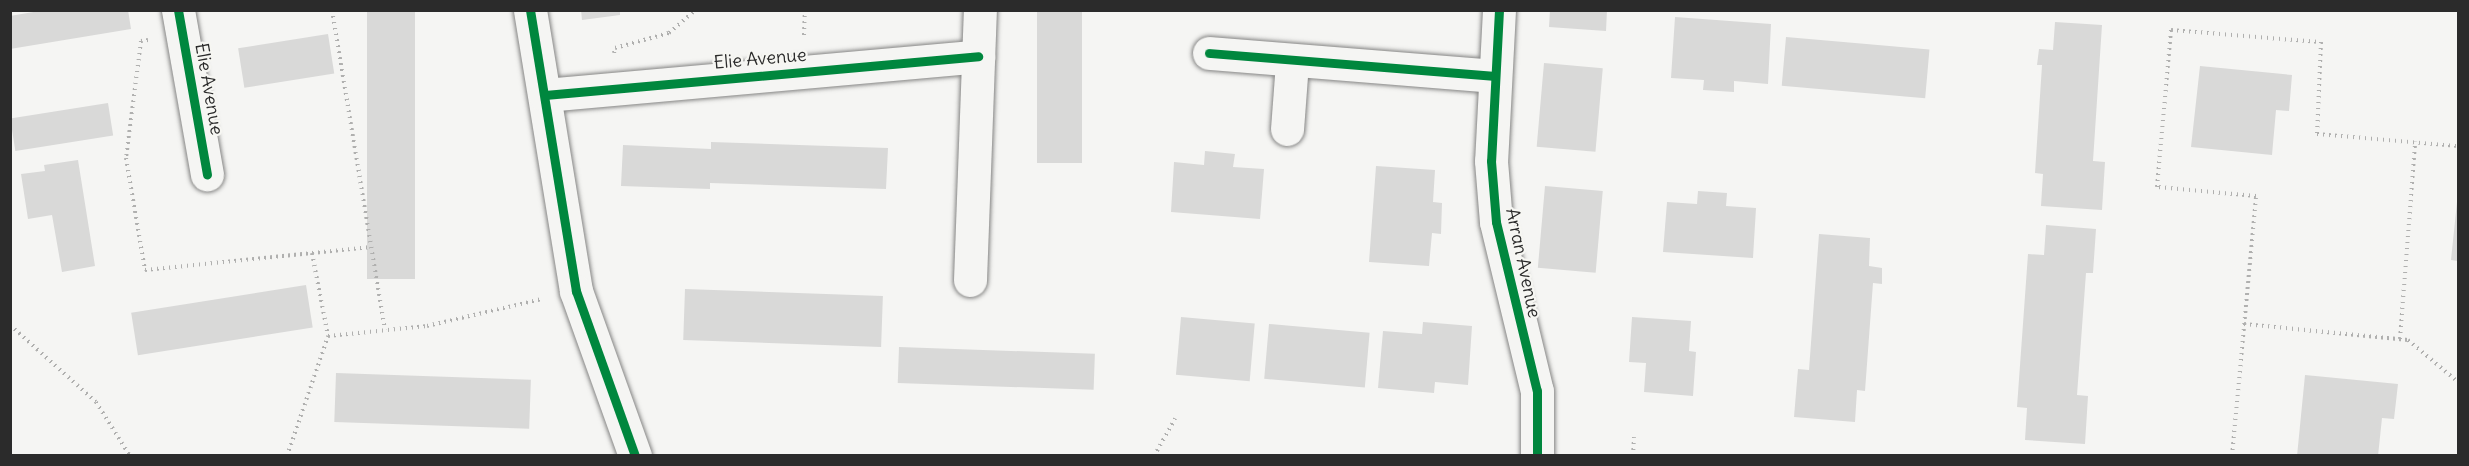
<!DOCTYPE html>
<html>
<head>
<meta charset="utf-8">
<style>
  body { margin:0 }
  #map { position:relative; width:2469px; height:466px; overflow:hidden; background:#f5f5f3; font-family:Delius,sans-serif }
  div>[style] { position:absolute }
  [style*='--x'] { left:calc(var(--x)*1px); top:calc(var(--y)*1px); width:calc(var(--w)*1px); rotate:calc(var(--a)*1deg) }
  .building>* { inset:0; background:#d9d9d8; transform-origin:0 0 }
  .path>* { height:4px; margin-top:-2px; transform-origin:0; background:repeating-linear-gradient(90deg,#b0b0af 0 1.5px,transparent 0 6px) }
  .roads { filter:drop-shadow(0 0 2px #868685) drop-shadow(0 0 2px #868685) }
  .street>* { height:33px; margin:-16.5px; padding:0 16.5px; transform-origin:16.5px; border-radius:16.5px; background:#f5f5f3 }
  .cycleway>* { height:9px; margin:-4.5px; padding:0 4.5px; transform-origin:4.5px; border-radius:4.5px; background:#00873e }
  span { translate:-50% -50%; white-space:nowrap; text-align:center; line-height:1.15; -webkit-text-stroke:4.5px #f6f6f2; paint-order:stroke }
  .street-label { font-size:18px; color:#2b2b2b }
  .frame { position:absolute; inset:0; border:12px solid #2b2b2b; pointer-events:none }
</style>
</head>
<body>
<div id="map">
  <div class="building">
    <i style="clip-path:polygon(45px 10px,128px 10px,131px 29px,10px 49px,10px 16px)"></i>
    <i style="left:367px;top:10px;width:48px;height:269px"></i>
    <i style="clip-path:polygon(581px 10px,620px 10px,620px 15px,582px 20px)"></i>
    <i style="left:1037px;top:10px;width:45px;height:153px"></i>
    <i style="clip-path:polygon(1550px 10px,1607px 10px,1606px 31px,1549px 27px)"></i>
    <i style="clip-path:polygon(1675px 17px,1771px 24px,1768px 84px,1734px 81px,1734px 92px,1703px 90px,1704px 80px,1671px 78px)"></i>
    <i style="clip-path:polygon(2055px 22px,2102px 25px,2093px 161px,2105px 162px,2102px 210px,2041px 206px,2043px 174px,2035px 173px,2042px 65px,2037px 65px,2039px 49px,2053px 50px)"></i>
    <i style="left:328px;top:34px;width:40px;height:91px;rotate:81deg"></i>
    <i style="left:1786px;top:37px;width:144px;height:49px;rotate:5deg"></i>
    <i style="left:1544px;top:63px;width:59px;height:84px;rotate:5deg"></i>
    <i style="clip-path:polygon(2200px 66px,2292px 75px,2289px 111px,2276px 110px,2272px 155px,2191px 147px)"></i>
    <i style="left:108px;top:103px;width:33px;height:99px;rotate:81deg"></i>
    <i style="clip-path:polygon(711px 142px,888px 148px,886px 189px,710px 183px,710px 189px,621px 186px,623px 145px,711px 149px)"></i>
    <i style="clip-path:polygon(1205px 151px,1235px 154px,1233px 167px,1264px 169px,1260px 219px,1171px 212px,1174px 162px,1204px 165px)"></i>
    <i style="clip-path:polygon(78px 160px,95px 266px,62px 272px,52px 215px,28px 219px,21px 174px,45px 171px,44px 165px)"></i>
    <i style="clip-path:polygon(1376px 166px,1435px 170px,1433px 202px,1442px 203px,1441px 234px,1432px 233px,1429px 266px,1369px 262px)"></i>
    <i style="left:1545px;top:186px;width:58px;height:82px;rotate:5deg"></i>
    <i style="clip-path:polygon(1698px 191px,1727px 193px,1726px 206px,1756px 208px,1753px 258px,1663px 252px,1667px 202px,1697px 204px)"></i>
    <i style="clip-path:polygon(2457px 202px,2458px 202px,2458px 261px,2451px 260px)"></i>
    <i style="clip-path:polygon(2046px 225px,2096px 229px,2093px 273px,2086px 273px,2077px 395px,2088px 396px,2085px 444px,2025px 440px,2027px 408px,2017px 407px,2028px 254px,2044px 255px)"></i>
    <i style="clip-path:polygon(1819px 234px,1870px 238px,1869px 266px,1882px 268px,1882px 284px,1873px 283px,1865px 391px,1857px 390px,1855px 422px,1794px 417px,1798px 369px,1809px 370px)"></i>
    <i style="left:306px;top:285px;width:43px;height:177px;rotate:81deg"></i>
    <i style="left:685px;top:289px;width:198px;height:51px;rotate:2deg"></i>
    <i style="left:1181px;top:317px;width:74px;height:58px;rotate:5deg"></i>
    <i style="clip-path:polygon(1632px 317px,1691px 321px,1689px 351px,1696px 352px,1693px 396px,1644px 392px,1646px 363px,1629px 362px)"></i>
    <i style="clip-path:polygon(1423px 322px,1472px 326px,1468px 385px,1435px 382px,1434px 393px,1378px 388px,1383px 331px,1422px 334px)"></i>
    <i style="left:1269px;top:324px;width:101px;height:55px;rotate:5deg"></i>
    <i style="left:899px;top:347px;width:196px;height:36px;rotate:2deg"></i>
    <i style="left:336px;top:373px;width:195px;height:49px;rotate:2deg"></i>
    <i style="clip-path:polygon(2305px 375px,2398px 384px,2394px 419px,2382px 418px,2378px 456px,2297px 456px)"></i>
  </div>
  <div class="path">
    <i style="--x:332;--y:10;--w:324;--a:80.6"></i>
    <i style="--x:804;--y:35;--w:25;--a:-88"></i>
    <i style="--x:148;--y:40;--w:7;--a:172"></i>
    <i style="--x:141;--y:41;--w:118;--a:97.3"></i>
    <i style="--x:126;--y:158;--w:114;--a:80.4"></i>
    <i style="--x:145;--y:270;--w:227;--a:-5.8"></i>
    <i style="--x:614;--y:53;--w:5;--a:-79"></i>
    <i style="--x:615;--y:48;--w:56;--a:-15.5"></i>
    <i style="--x:669;--y:33;--w:35;--a:-41"></i>
    <i style="--x:312;--y:253;--w:85;--a:79.1"></i>
    <i style="--x:2244;--y:324;--w:165;--a:5.6"></i>
    <i style="--x:2408;--y:340;--w:65;--a:40"></i>
    <i style="--x:10;--y:325;--w:115;--a:41.8"></i>
    <i style="--x:96;--y:402;--w:64;--a:57.8"></i>
    <i style="--x:2400;--y:339;--w:198;--a:-85.6"></i>
    <i style="--x:287;--y:456;--w:127;--a:-71.1"></i>
    <i style="--x:328;--y:336;--w:100;--a:-5.8"></i>
    <i style="--x:427;--y:326;--w:118;--a:-13.2"></i>
    <i style="--x:1154;--y:456;--w:43;--a:-60.4"></i>
    <i style="--x:1633;--y:456;--w:19;--a:-87"></i>
    <i style="--x:2232;--y:456;--w:261;--a:-84.7"></i>
    <i style="--x:2256;--y:196;--w:99;--a:-174.8"></i>
    <i style="--x:2157;--y:187;--w:158;--a:-84.9"></i>
    <i style="--x:2171;--y:30;--w:150;--a:4.6"></i>
    <i style="--x:2321;--y:42;--w:92;--a:92.5"></i>
    <i style="--x:2317;--y:134;--w:142;--a:4.9"></i>
  </div>
  <div class="roads">
    <div class="street">
      <i style="--x:178;--y:10;--w:167;--a:80"></i>
      <i style="--x:530;--y:10;--w:285;--a:80.7"></i>
      <i style="--x:576;--y:291;--w:175;--a:70.3"></i>
      <i style="--x:1499;--y:10;--w:151;--a:93"></i>
      <i style="--x:1491;--y:161;--w:61;--a:85.3"></i>
      <i style="--x:1496;--y:222;--w:174;--a:76.4"></i>
      <i style="--x:1537;--y:391;--w:65;--a:90"></i>
      <i style="--x:1209;--y:53;--w:286;--a:4.6"></i>
      <i style="--x:545;--y:95;--w:435;--a:-5.1"></i>
      <i style="--x:1287;--y:129;--w:67;--a:-85.7"></i>
      <i style="--x:970;--y:280;--w:270;--a:-87.9"></i>
    </div>
  </div>
  <div class="cycleway">
    <i style="--x:178;--y:10;--w:167;--a:80"></i>
    <i style="--x:530;--y:10;--w:285;--a:80.7"></i>
    <i style="--x:576;--y:291;--w:175;--a:70.3"></i>
    <i style="--x:1499;--y:10;--w:151;--a:93"></i>
    <i style="--x:1491;--y:161;--w:61;--a:85.3"></i>
    <i style="--x:1496;--y:222;--w:174;--a:76.4"></i>
    <i style="--x:1537;--y:391;--w:65;--a:90"></i>
    <i style="--x:1209;--y:53;--w:286;--a:4.6"></i>
    <i style="--x:545;--y:95;--w:435;--a:-5.1"></i>
  </div>
  <div class="street-label">
    <span style="left:760px;top:59px;rotate:-5deg">Elie Avenue</span>
    <span style="left:209px;top:89px;rotate:80deg">Elie Avenue</span>
    <span style="left:1523px;top:263px;rotate:78deg">Arran Avenue</span>
  </div>
  <div class="frame"></div>
</div>
</body>
</html>
